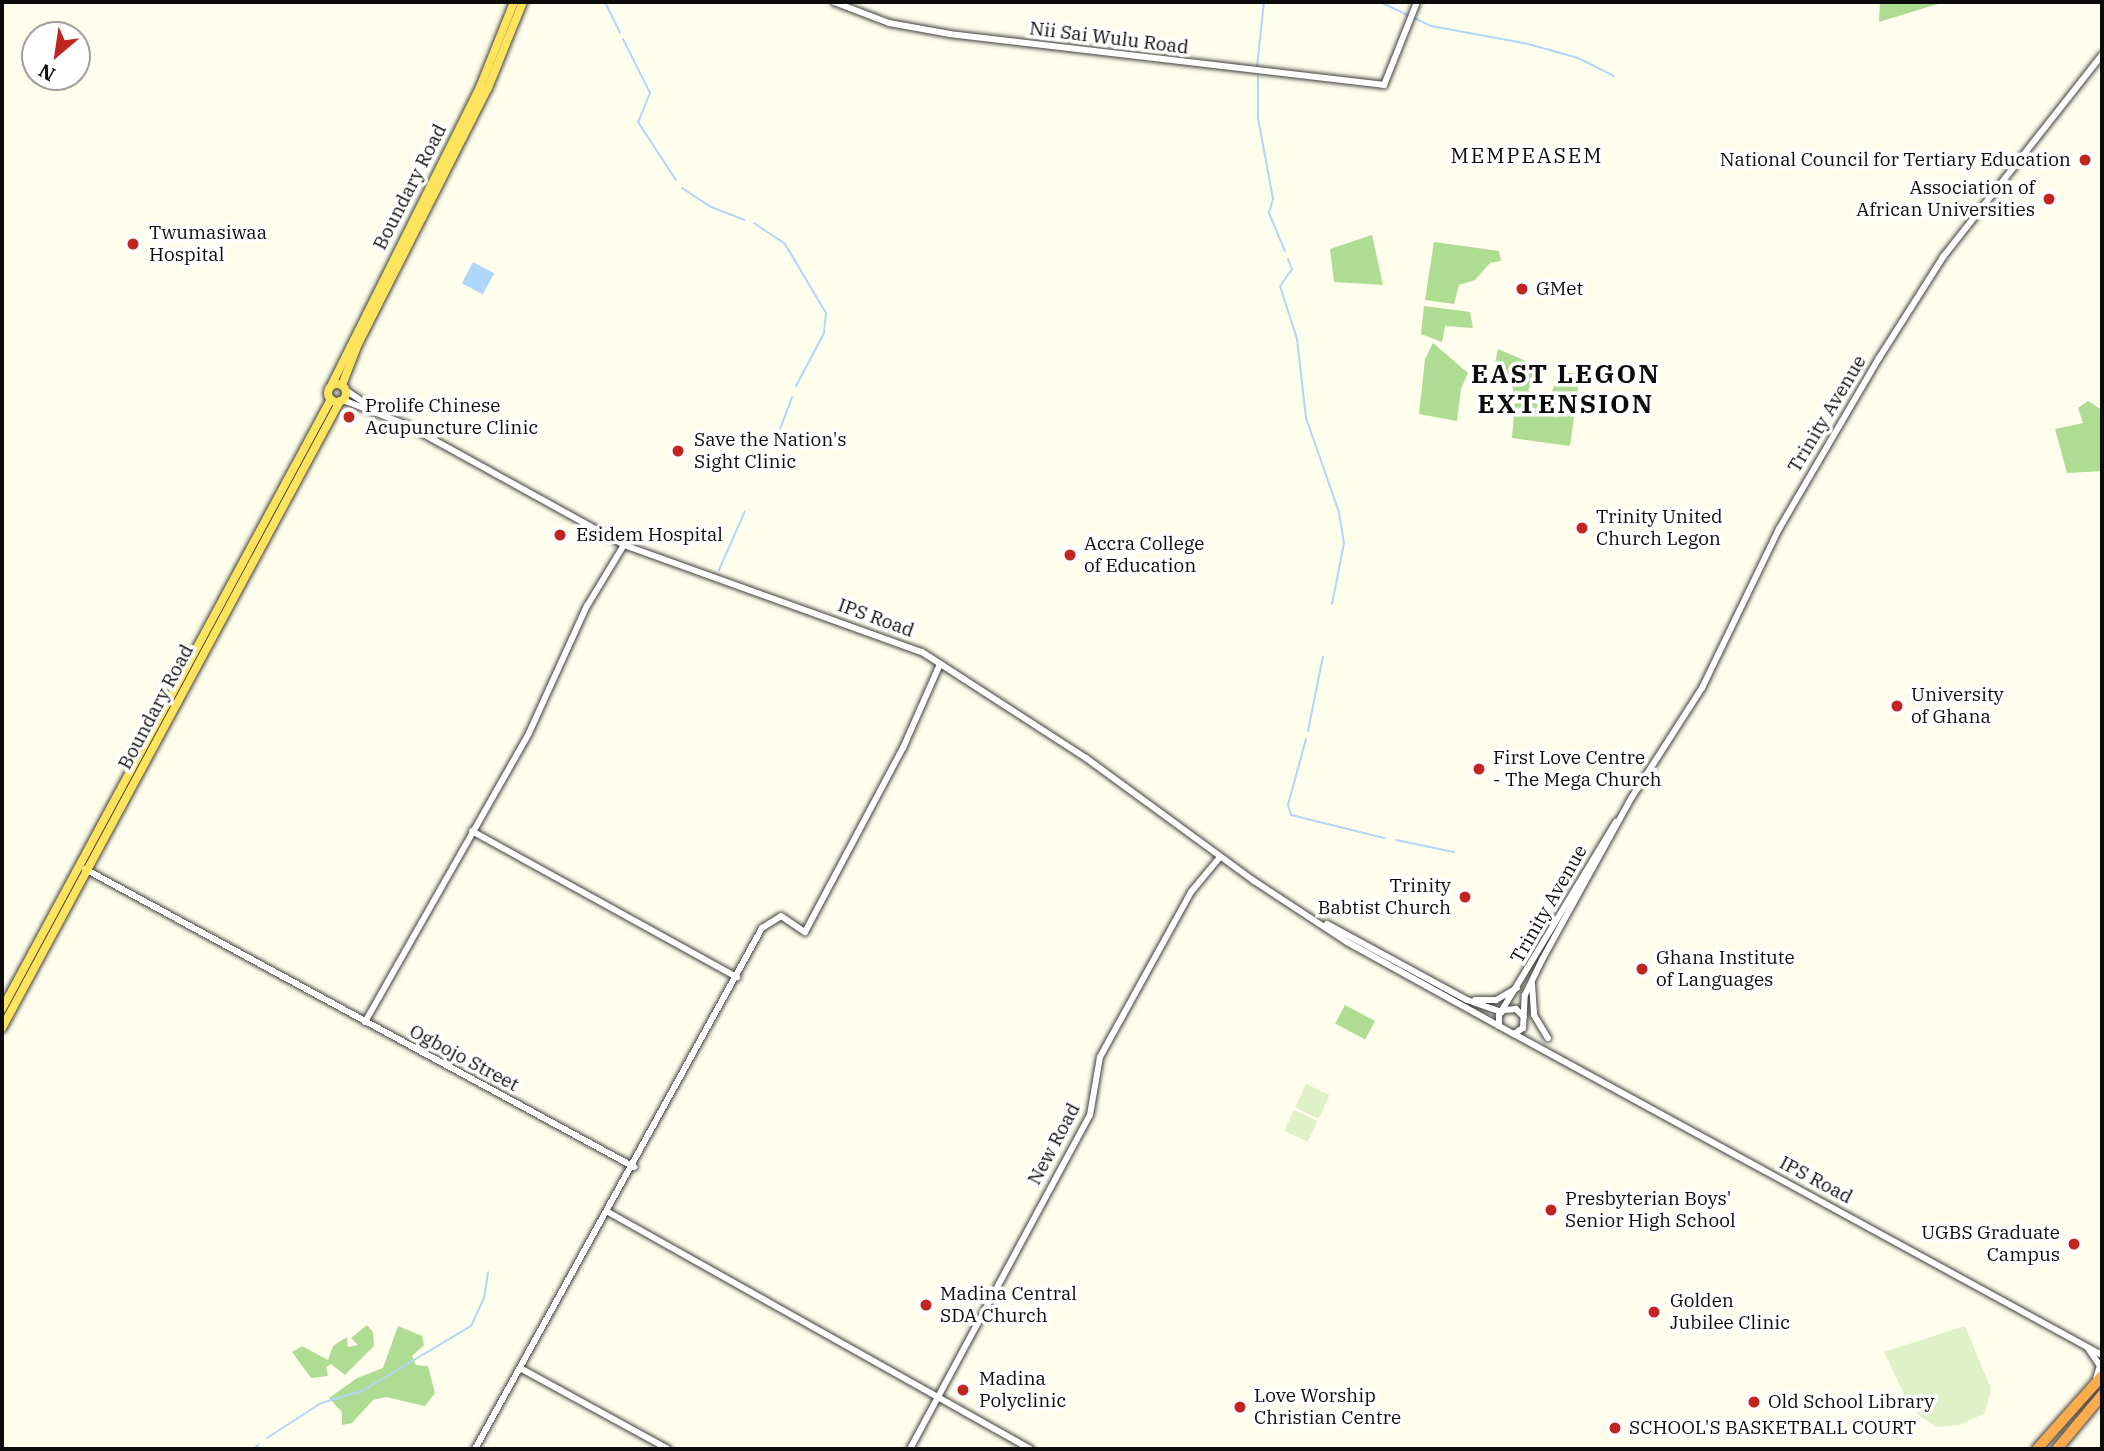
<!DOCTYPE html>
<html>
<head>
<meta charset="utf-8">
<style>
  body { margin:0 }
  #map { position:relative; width:2104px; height:1451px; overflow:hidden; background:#fffdeb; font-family:"IBM Plex Serif",serif }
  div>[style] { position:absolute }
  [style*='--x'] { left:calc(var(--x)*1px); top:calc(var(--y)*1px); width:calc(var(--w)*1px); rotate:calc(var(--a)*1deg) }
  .forest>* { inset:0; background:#aedc92; transform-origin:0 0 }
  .pitch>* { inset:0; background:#dff1c6; transform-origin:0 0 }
  .water>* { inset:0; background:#aed7f9; transform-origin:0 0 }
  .stream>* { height:2px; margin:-1px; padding:0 1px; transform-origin:1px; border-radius:1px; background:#aed7f9 }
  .roads { filter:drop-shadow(0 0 2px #3f3f3f) drop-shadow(0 0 2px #3f3f3f) }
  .minor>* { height:6px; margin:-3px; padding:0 3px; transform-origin:3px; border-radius:3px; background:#fff }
  .major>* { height:8px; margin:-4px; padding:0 4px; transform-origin:4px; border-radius:4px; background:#fee45c }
  .major>.ring { margin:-4px; padding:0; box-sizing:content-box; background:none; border:8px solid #fee45c; border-radius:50% }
  .highway>* { height:10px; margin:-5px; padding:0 5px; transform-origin:5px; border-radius:5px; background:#faab4e }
  .dots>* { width:19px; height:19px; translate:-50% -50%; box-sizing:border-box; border:4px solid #fff; border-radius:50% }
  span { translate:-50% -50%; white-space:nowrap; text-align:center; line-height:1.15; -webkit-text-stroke:7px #fff; paint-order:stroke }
  .street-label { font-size:19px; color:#0c0c0c }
  .poi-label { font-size:19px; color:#0c0c0c }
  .right { translate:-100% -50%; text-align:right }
  .left { translate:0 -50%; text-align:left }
  .neighbourhood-label { font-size:21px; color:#0c0c0c; letter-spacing:2px }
  .district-label { font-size:26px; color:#0c0c0c; font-weight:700; letter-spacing:2px }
  .frame { position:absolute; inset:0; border:4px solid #0c0c0c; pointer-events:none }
  .north { position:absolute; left:21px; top:21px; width:70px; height:70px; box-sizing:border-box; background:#fff; border:2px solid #9e9e9e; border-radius:50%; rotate:209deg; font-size:19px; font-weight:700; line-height:28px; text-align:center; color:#0c0c0c }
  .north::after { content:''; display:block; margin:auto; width:24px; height:32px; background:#c2241f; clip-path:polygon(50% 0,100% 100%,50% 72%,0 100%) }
</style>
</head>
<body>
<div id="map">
  <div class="forest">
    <i style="clip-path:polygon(1880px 2px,1938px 2px,1938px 4px,1879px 22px)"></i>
    <i style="clip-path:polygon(1372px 235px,1383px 285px,1334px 282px,1330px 249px)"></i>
    <i style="clip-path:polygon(1434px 242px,1499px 251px,1501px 261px,1490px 263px,1475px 280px,1459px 285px,1454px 304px,1425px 300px)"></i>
    <i style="clip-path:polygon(1424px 306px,1470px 312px,1473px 328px,1445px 326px,1442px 342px,1421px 334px)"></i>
    <i style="clip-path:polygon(1433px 343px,1468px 373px,1461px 389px,1457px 421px,1419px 414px,1425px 359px)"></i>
    <i style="clip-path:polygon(1498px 349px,1540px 367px,1528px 390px,1549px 400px,1559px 372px,1580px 374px,1570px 446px,1512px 438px,1515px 400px,1511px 379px,1492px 377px)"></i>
    <i style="clip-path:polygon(2088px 401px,2102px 410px,2102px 471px,2067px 473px,2055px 429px,2083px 423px,2078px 408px)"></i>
    <i style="left:1345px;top:1005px;width:34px;height:21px;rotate:28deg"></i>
    <i style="clip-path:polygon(367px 1325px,373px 1332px,374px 1346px,345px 1375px,331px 1364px,326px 1367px,328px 1376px,311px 1378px,292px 1352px,302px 1346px,328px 1360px,333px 1346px,347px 1337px,348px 1347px,358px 1345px,351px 1338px)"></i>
    <i style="clip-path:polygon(398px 1326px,422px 1336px,424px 1345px,412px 1356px,416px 1365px,428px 1366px,435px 1393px,425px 1406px,386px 1397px,373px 1400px,352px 1423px,342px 1425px,342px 1412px,329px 1398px,357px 1378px,383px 1368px)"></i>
  </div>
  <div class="pitch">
    <i style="left:1306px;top:1084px;width:26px;height:26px;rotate:25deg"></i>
    <i style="left:1294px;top:1110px;width:26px;height:23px;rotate:25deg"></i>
    <i style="clip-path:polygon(1965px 1326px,1991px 1389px,1985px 1413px,1960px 1425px,1936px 1427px,1912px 1410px,1884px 1352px)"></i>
  </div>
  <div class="water">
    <i style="left:473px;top:262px;width:24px;height:24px;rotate:28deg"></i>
  </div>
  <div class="stream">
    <i style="--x:605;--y:2;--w:34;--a:64"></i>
    <i style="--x:1380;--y:2;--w:56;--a:25.2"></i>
    <i style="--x:1431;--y:26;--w:99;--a:10.5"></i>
    <i style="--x:1528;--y:44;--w:52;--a:15.6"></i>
    <i style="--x:1578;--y:58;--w:40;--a:26.6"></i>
    <i style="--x:623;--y:39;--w:60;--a:63.4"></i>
    <i style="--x:650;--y:93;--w:31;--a:112"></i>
    <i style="--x:638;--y:122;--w:69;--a:56.8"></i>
    <i style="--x:1257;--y:67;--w:65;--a:-83.9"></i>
    <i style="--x:1258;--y:77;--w:41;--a:90"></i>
    <i style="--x:1258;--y:118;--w:82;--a:79.5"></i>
    <i style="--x:1273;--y:199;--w:15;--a:106"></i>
    <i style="--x:1269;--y:213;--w:41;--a:67.2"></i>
    <i style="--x:682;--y:188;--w:35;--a:33"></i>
    <i style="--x:711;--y:207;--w:36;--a:21"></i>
    <i style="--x:754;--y:223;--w:37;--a:34"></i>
    <i style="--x:785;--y:244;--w:80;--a:59.3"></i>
    <i style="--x:826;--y:313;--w:20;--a:96"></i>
    <i style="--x:824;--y:333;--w:60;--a:117.8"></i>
    <i style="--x:1288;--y:259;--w:11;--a:68"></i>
    <i style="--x:1292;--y:269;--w:21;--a:125"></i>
    <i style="--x:1280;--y:286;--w:56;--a:72.2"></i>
    <i style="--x:1297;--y:339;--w:80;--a:83.5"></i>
    <i style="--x:1306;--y:418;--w:100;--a:70.7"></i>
    <i style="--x:1339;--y:512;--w:31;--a:81"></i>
    <i style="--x:1344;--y:543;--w:62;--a:101.1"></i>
    <i style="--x:775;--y:443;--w:49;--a:-69.7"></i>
    <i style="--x:719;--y:570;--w:64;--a:-66.2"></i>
    <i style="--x:1308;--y:731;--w:76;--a:-78.7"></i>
    <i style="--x:1306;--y:739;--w:68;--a:105.3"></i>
    <i style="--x:1288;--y:805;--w:10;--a:73"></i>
    <i style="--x:1291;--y:815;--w:96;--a:13.9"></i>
    <i style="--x:1396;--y:840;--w:59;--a:11.7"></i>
    <i style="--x:267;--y:1438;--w:64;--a:-32.9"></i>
    <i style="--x:321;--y:1403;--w:43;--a:-16.3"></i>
    <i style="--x:362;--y:1391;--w:127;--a:-30.8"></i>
    <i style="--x:471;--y:1326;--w:31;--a:-65"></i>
    <i style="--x:484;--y:1298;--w:26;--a:-81"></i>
    <i style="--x:254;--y:1449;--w:6;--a:-45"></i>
  </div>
  <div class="roads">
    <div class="minor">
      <i style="--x:834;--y:2;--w:59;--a:20.9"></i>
      <i style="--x:889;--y:23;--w:62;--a:10.2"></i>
      <i style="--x:950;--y:34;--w:437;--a:6.7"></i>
      <i style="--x:1384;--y:85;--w:89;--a:-68.3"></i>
      <i style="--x:347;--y:391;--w:36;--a:34"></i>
      <i style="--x:343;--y:400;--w:69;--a:21.3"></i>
      <i style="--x:407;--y:425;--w:248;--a:28.9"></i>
      <i style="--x:624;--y:545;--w:317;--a:19.8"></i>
      <i style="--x:922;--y:652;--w:195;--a:32.9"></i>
      <i style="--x:1086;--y:758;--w:208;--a:36.2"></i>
      <i style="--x:1254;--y:881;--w:111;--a:33.3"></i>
      <i style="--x:1347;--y:942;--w:191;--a:28.9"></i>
      <i style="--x:1514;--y:1034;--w:11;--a:-34"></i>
      <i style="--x:1523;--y:1028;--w:33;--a:-87"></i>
      <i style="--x:1525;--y:995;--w:41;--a:-64.1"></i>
      <i style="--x:1543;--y:958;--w:184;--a:-61.1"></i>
      <i style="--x:1632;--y:797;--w:130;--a:-57.3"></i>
      <i style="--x:1702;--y:688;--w:177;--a:-64.2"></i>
      <i style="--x:1779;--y:529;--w:198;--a:-59.7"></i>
      <i style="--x:1879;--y:358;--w:120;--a:-57.6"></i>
      <i style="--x:1943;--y:257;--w:257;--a:-51.8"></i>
      <i style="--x:472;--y:831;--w:303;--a:28.9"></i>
      <i style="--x:85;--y:869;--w:625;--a:28.49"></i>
      <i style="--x:1327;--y:924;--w:159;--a:28.5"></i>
      <i style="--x:1467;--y:1000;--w:37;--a:19"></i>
      <i style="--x:1532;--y:984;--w:31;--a:86"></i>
      <i style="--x:1534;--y:1015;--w:27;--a:59"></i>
      <i style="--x:1475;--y:1000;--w:21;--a:0"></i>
      <i style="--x:1496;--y:1000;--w:24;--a:-30"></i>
      <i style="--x:1505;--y:1010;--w:11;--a:-5"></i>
      <i style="--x:1516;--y:1009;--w:11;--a:45"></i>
      <i style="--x:365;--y:1022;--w:332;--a:-60.4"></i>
      <i style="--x:529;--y:733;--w:140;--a:-65.5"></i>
      <i style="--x:587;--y:606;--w:71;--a:-58.8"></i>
      <i style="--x:1499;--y:1026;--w:11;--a:-90"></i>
      <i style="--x:1499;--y:1015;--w:226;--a:-58.8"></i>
      <i style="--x:1514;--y:1034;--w:670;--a:28.63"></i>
      <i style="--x:608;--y:1212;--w:485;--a:29.3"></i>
      <i style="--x:2088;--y:1348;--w:22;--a:56"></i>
      <i style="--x:2100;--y:1366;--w:13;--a:108"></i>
      <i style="--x:520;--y:1368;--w:169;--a:28.7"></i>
      <i style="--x:475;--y:1449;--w:595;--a:-61.15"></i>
      <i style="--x:762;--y:928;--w:22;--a:-32"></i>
      <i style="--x:781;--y:916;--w:29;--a:34"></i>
      <i style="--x:805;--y:932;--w:208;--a:-62"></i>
      <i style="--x:903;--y:748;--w:92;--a:-66.2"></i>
      <i style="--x:910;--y:1449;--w:379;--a:-61.7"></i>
      <i style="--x:1090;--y:1115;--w:59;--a:-80.2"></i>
      <i style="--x:1100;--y:1057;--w:188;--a:-61.1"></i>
      <i style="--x:1191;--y:892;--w:45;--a:-50.4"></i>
    </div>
    <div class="major">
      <i class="ring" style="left:328px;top:384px;width:10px;height:10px"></i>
      <i style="--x:342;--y:385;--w:44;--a:-68.7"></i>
      <i style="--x:358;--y:344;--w:287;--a:-63.1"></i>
      <i style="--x:488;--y:88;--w:93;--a:-67.9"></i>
      <i style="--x:331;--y:386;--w:334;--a:-63.5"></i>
      <i style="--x:480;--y:87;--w:92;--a:-68.2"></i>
      <i style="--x:2;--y:1009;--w:693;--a:-61.66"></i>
      <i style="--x:2;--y:1028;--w:712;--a:-61.67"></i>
    </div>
    <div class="highway">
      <i style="--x:2037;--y:1449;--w:98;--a:-48.3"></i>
      <i style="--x:2057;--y:1449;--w:70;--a:-50.2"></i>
    </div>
  </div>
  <div class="dots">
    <i style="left:2085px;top:160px;background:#c2241f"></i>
    <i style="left:2049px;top:199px;background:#c2241f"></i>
    <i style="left:133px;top:244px;background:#c2241f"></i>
    <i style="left:1522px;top:289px;background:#c2241f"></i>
    <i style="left:349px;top:417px;background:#c2241f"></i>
    <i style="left:678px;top:451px;background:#c2241f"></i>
    <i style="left:1582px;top:528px;background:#c2241f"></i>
    <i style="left:560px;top:535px;background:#c2241f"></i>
    <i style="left:1070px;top:555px;background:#c2241f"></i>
    <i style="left:1897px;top:706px;background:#c2241f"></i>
    <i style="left:1479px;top:769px;background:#c2241f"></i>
    <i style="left:1465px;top:897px;background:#c2241f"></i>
    <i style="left:1642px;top:969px;background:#c2241f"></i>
    <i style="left:1551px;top:1210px;background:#c2241f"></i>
    <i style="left:2074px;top:1244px;background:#c2241f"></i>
    <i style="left:926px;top:1305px;background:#c2241f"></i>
    <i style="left:1654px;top:1312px;background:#c2241f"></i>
    <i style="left:963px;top:1390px;background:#c2241f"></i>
    <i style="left:1754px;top:1402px;background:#c2241f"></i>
    <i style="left:1240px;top:1407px;background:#c2241f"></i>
    <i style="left:1615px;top:1428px;background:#c2241f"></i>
  </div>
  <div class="street-label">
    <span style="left:1109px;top:38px;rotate:7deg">Nii Sai Wulu Road</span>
    <span style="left:410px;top:187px;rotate:-63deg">Boundary Road</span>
    <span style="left:1827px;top:414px;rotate:-59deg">Trinity Avenue</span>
    <span style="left:876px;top:618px;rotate:20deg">IPS Road</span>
    <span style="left:156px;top:707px;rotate:-62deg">Boundary Road</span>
    <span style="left:1549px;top:904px;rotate:-60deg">Trinity Avenue</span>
    <span style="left:464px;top:1058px;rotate:28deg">Ogbojo Street</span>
    <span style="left:1054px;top:1144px;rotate:-62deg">New Road</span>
    <span style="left:1816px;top:1180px;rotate:28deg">IPS Road</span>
  </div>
  <div class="poi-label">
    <span class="right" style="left:2071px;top:160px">National Council for Tertiary Education</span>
    <span class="right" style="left:2035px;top:199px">Association of<br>African Universities</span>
    <span class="left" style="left:149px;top:244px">Twumasiwaa<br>Hospital</span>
    <span class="left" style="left:1536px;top:289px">GMet</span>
    <span class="left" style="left:365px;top:417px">Prolife Chinese<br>Acupuncture Clinic</span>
    <span class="left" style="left:694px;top:451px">Save the Nation's<br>Sight Clinic</span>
    <span class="left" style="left:1596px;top:528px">Trinity United<br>Church Legon</span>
    <span class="left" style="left:576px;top:535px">Esidem Hospital</span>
    <span class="left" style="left:1084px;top:555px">Accra College<br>of Education</span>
    <span class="left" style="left:1911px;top:706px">University<br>of Ghana</span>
    <span class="left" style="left:1493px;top:769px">First Love Centre<br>- The Mega Church</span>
    <span class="right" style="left:1451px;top:897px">Trinity<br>Babtist Church</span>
    <span class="left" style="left:1656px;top:969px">Ghana Institute<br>of Languages</span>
    <span class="left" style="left:1565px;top:1210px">Presbyterian Boys'<br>Senior High School</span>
    <span class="right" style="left:2060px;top:1244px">UGBS Graduate<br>Campus</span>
    <span class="left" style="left:940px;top:1305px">Madina Central<br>SDA Church</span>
    <span class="left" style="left:1670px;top:1312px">Golden<br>Jubilee Clinic</span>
    <span class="left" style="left:979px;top:1390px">Madina<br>Polyclinic</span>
    <span class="left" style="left:1254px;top:1407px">Love Worship<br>Christian Centre</span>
    <span class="left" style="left:1768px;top:1402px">Old School Library</span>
    <span class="left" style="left:1629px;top:1428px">SCHOOL'S BASKETBALL COURT</span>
  </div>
  <div class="neighbourhood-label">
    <span style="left:1527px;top:155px">MEMPEASEM</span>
  </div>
  <div class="district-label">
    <span style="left:1566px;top:389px">EAST LEGON<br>EXTENSION</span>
  </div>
  <div class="frame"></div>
  <div class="north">N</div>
</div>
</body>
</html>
